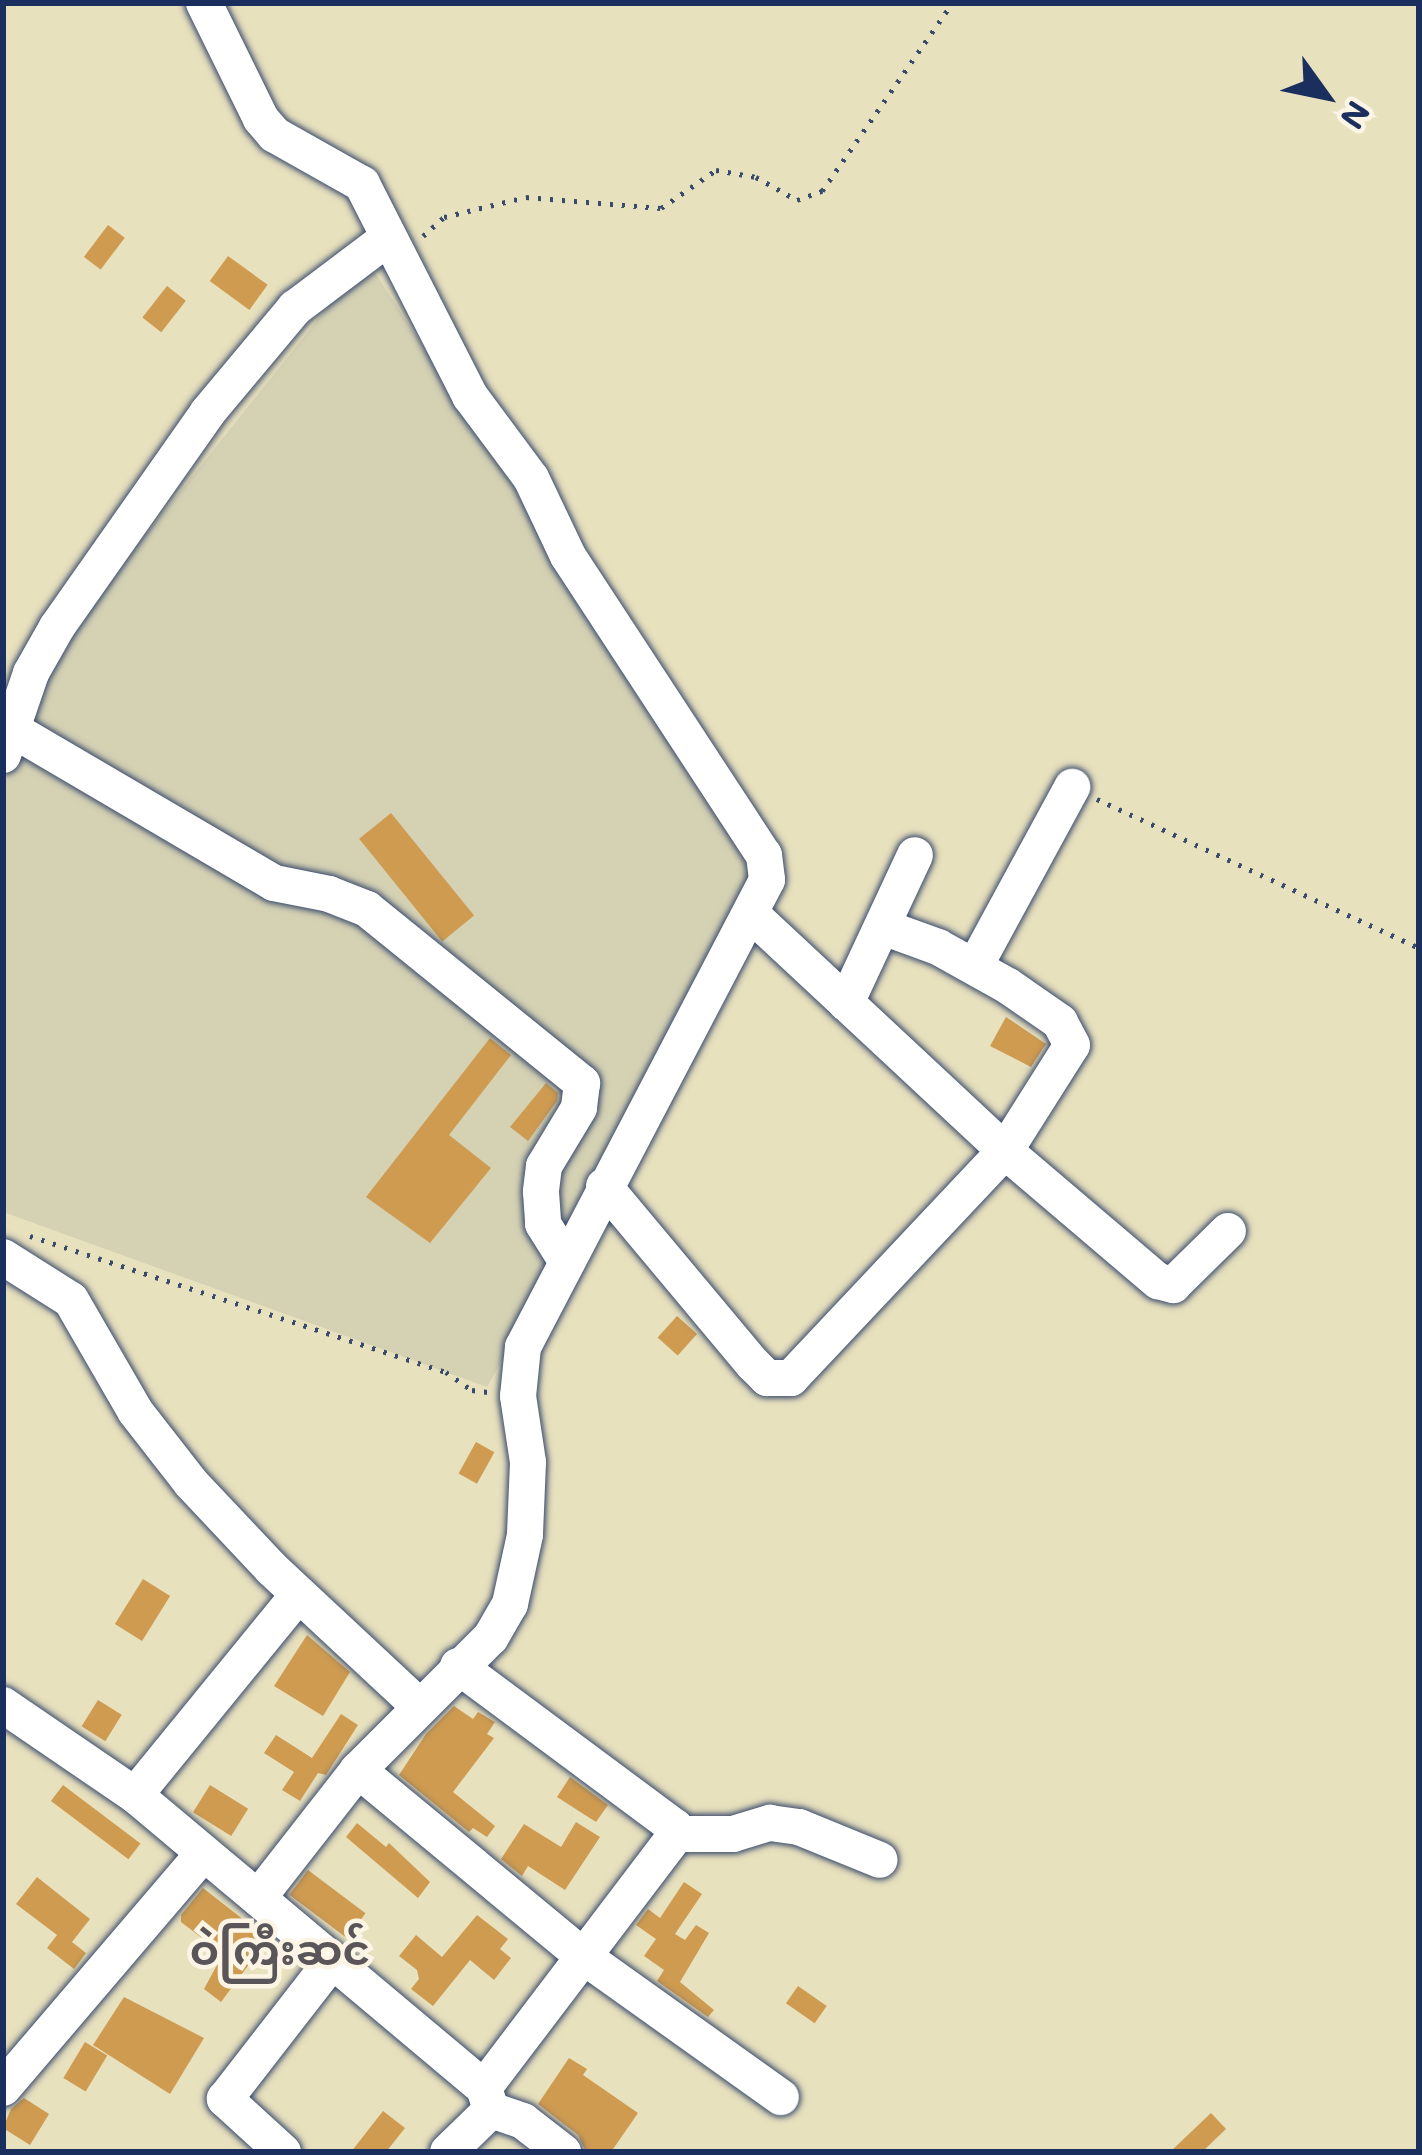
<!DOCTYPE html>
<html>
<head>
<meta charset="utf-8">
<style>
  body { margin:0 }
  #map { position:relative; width:1422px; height:2155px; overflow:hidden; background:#e8e1be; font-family:Mali,"Noto Sans Myanmar",sans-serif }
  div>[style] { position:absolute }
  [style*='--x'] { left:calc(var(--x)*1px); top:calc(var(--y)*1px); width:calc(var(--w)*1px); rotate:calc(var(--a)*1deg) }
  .built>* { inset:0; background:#d5d2b4 }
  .building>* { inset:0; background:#ce9b51; transform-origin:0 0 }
  .path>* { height:4.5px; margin-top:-2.25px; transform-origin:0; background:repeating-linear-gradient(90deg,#3a4a6c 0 3px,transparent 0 12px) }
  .roads { filter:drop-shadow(0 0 3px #3a4a6c) drop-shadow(0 0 3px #3a4a6c) }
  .minor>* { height:36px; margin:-18px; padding:0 18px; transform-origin:18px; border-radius:18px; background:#fff }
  span { translate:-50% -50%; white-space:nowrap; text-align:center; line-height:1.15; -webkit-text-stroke:9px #fcf5e5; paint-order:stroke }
  .quarter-label { font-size:42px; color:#5a5559; font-weight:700 }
  .frame { position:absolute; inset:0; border:6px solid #1b2f5e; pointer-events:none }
  .north { position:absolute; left:1266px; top:36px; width:120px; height:120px; -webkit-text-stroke:9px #fcf5e5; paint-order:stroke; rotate:123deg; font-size:33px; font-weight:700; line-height:48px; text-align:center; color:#1b2f5e }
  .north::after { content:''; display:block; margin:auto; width:42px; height:54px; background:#1b2f5e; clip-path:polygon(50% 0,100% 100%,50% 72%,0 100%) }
</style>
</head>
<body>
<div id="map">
  <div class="built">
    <i style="clip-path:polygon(366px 259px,761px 865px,594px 1195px,487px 1387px,3px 1212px,3px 790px,40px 667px)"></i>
  </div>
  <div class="building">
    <i style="left:108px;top:225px;width:21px;height:40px;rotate:37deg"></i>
    <i style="left:228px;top:256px;width:49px;height:31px;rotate:36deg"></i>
    <i style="left:167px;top:286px;width:24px;height:40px;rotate:38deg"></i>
    <i style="left:391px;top:813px;width:132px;height:41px;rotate:51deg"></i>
    <i style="clip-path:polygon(1006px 1017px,1046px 1044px,1031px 1067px,990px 1046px)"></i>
    <i style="clip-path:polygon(490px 1038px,511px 1055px,449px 1135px,491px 1168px,430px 1243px,366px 1197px)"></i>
    <i style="clip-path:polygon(546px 1083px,558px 1093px,557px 1101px,528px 1141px,510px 1127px)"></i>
    <i style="left:677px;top:1316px;width:27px;height:29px;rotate:42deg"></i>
    <i style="left:476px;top:1442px;width:21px;height:36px;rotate:29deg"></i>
    <i style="left:143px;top:1579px;width:32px;height:53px;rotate:32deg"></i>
    <i style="clip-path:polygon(307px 1635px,350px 1672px,323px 1716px,274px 1686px)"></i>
    <i style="left:98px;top:1700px;width:28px;height:31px;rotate:32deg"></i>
    <i style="clip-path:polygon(454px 1706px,473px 1719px,478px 1712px,495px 1722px,487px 1734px,494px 1738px,453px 1792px,495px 1826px,487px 1837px,473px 1828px,469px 1832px,399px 1775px,426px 1734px)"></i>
    <i style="clip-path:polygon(341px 1714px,358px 1725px,326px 1775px,318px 1773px,300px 1801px,282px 1790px,294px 1772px,264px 1753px,276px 1735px,312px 1758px)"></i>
    <i style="clip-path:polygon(570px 1777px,608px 1805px,596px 1822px,557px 1797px)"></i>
    <i style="left:63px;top:1785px;width:97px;height:20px;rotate:37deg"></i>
    <i style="left:210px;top:1785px;width:45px;height:32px;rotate:32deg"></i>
    <i style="clip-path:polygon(576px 1822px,600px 1837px,565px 1890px,528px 1866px,522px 1876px,501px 1859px,524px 1824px,561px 1847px)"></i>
    <i style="clip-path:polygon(357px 1823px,386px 1847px,389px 1843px,430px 1882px,418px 1898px,346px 1837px)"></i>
    <i style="left:308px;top:1870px;width:72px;height:31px;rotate:37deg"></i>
    <i style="clip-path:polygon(37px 1877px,90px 1919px,72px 1942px,86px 1953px,74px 1969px,47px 1948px,57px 1935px,16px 1904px)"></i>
    <i style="clip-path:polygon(684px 1882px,702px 1894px,675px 1934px,685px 1940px,696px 1925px,709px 1933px,680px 1982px,714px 2010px,708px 2017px,657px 1981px,664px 1970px,644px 1956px,656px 1939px,636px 1925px,648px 1909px,660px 1918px)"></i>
    <i style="clip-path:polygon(203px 1888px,268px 1939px,221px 2002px,204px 1989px,223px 1954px,181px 1922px,181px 1915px)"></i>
    <i style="clip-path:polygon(477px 1915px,508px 1939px,500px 1949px,511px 1958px,494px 1980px,470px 1960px,433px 2006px,411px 1989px,419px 1979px,417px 1970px,399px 1956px,416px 1935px,442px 1957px)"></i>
    <i style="left:798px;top:1986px;width:35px;height:21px;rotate:35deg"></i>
    <i style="clip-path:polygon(124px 1997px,204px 2038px,170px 2094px,93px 2045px)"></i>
    <i style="left:85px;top:2042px;width:26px;height:42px;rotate:31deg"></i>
    <i style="clip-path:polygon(569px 2058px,587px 2069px,583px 2075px,638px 2113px,611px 2152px,586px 2152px,578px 2135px,538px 2104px)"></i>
    <i style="clip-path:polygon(24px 2098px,49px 2114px,30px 2145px,3px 2128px,11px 2109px)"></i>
    <i style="clip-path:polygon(383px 2111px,405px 2128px,386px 2152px,351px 2152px)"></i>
    <i style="clip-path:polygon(1211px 2113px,1226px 2129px,1202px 2152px,1170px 2152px)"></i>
  </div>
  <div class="path">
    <i style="--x:423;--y:236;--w:28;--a:-42"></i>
    <i style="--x:444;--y:217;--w:84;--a:-13.7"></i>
    <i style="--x:526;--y:197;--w:135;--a:4.7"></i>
    <i style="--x:661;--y:208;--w:67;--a:-34.6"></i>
    <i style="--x:716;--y:170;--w:41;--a:9.9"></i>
    <i style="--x:756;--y:177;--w:47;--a:29.3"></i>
    <i style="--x:797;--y:200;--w:27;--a:-20"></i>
    <i style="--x:822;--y:191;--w:229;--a:-55.3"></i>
    <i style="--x:1097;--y:799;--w:355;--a:24.8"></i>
    <i style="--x:30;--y:1236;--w:438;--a:18.1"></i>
    <i style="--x:446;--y:1372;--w:32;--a:35"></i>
    <i style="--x:472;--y:1390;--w:16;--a:7"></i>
  </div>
  <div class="roads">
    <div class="minor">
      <i style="--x:204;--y:3;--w:129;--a:63.8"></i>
      <i style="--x:261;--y:119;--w:21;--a:49"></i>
      <i style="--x:275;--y:135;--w:100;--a:29.4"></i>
      <i style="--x:362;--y:184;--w:238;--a:63"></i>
      <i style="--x:470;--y:396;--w:102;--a:53.4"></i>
      <i style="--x:531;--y:478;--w:86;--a:64.6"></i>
      <i style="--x:568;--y:556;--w:358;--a:56.8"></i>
      <i style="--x:764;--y:855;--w:25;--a:83"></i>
      <i style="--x:767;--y:880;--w:527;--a:117.59"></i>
      <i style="--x:523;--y:1347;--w:49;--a:95.8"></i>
      <i style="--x:518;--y:1396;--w:67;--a:81.4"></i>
      <i style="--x:528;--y:1462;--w:73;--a:92.4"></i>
      <i style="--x:525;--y:1535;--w:71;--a:102.3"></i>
      <i style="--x:510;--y:1604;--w:39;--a:120"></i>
      <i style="--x:490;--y:1638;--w:187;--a:135"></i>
      <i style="--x:358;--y:1770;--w:162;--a:128"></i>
      <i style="--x:3;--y:724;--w:314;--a:30.4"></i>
      <i style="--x:274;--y:883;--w:56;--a:11.3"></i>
      <i style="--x:329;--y:894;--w:41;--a:21.5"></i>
      <i style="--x:367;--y:909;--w:277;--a:39"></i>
      <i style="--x:582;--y:1083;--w:25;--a:97"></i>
      <i style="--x:579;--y:1108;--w:68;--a:121.1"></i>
      <i style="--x:544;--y:1166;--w:26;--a:97"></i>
      <i style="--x:541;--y:1192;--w:32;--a:86"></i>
      <i style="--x:543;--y:1224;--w:45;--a:57.7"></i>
      <i style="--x:3;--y:755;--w:87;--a:-71.1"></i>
      <i style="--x:31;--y:673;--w:53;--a:-60.5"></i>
      <i style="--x:57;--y:627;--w:263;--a:-54.9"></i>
      <i style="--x:208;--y:412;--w:136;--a:-50.1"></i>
      <i style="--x:295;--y:308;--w:116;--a:-37"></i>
      <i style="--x:751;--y:914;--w:347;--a:43"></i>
      <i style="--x:1005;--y:1151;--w:201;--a:40.4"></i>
      <i style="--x:1158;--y:1281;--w:16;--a:15"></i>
      <i style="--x:1173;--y:1285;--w:77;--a:-44.5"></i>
      <i style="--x:975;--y:966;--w:204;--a:-61.5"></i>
      <i style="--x:846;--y:1003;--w:163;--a:-65"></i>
      <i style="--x:604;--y:1186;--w:232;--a:50.1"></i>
      <i style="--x:753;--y:1364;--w:20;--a:45"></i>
      <i style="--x:767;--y:1378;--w:24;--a:0"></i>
      <i style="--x:791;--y:1378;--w:312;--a:-46.7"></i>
      <i style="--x:1005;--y:1151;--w:125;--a:-57.7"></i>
      <i style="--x:1072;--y:1045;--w:26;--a:-118"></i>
      <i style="--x:1060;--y:1022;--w:63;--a:-145.3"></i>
      <i style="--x:1008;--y:986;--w:80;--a:-150.9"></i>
      <i style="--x:938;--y:947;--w:59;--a:-160"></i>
      <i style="--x:3;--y:1257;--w:80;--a:32.3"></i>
      <i style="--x:71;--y:1300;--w:128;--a:60"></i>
      <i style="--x:135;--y:1411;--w:91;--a:52.1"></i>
      <i style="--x:191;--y:1483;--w:118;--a:46.7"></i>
      <i style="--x:272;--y:1569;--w:200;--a:43"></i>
      <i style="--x:458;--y:1666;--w:270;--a:36.6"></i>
      <i style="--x:675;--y:1827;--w:13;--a:103"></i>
      <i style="--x:672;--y:1840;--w:311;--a:127.2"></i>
      <i style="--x:3;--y:1705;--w:160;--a:34.3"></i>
      <i style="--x:135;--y:1795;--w:456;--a:40"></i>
      <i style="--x:484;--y:2088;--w:23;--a:72"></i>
      <i style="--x:358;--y:1770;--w:292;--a:39.6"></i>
      <i style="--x:583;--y:1956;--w:243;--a:35.5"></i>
      <i style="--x:135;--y:1795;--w:259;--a:-50.8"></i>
      <i style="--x:674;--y:1834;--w:59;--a:0"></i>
      <i style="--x:733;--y:1834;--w:39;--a:-17"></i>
      <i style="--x:770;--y:1823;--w:29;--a:8"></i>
      <i style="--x:799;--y:1827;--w:87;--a:22.2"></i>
      <i style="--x:3;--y:2088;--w:306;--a:-49.5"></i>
      <i style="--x:283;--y:2152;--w:79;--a:-137.6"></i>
      <i style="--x:225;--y:2099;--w:175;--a:-52.2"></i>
      <i style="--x:448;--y:2152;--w:60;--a:-44.3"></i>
      <i style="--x:491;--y:2110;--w:34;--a:19"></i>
      <i style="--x:523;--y:2121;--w:51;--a:37.8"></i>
    </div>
  </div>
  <div class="quarter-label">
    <span style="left:280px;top:1949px">ဝဲကြီးဆင်</span>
  </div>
  <div class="frame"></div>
  <div class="north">N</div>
</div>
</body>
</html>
